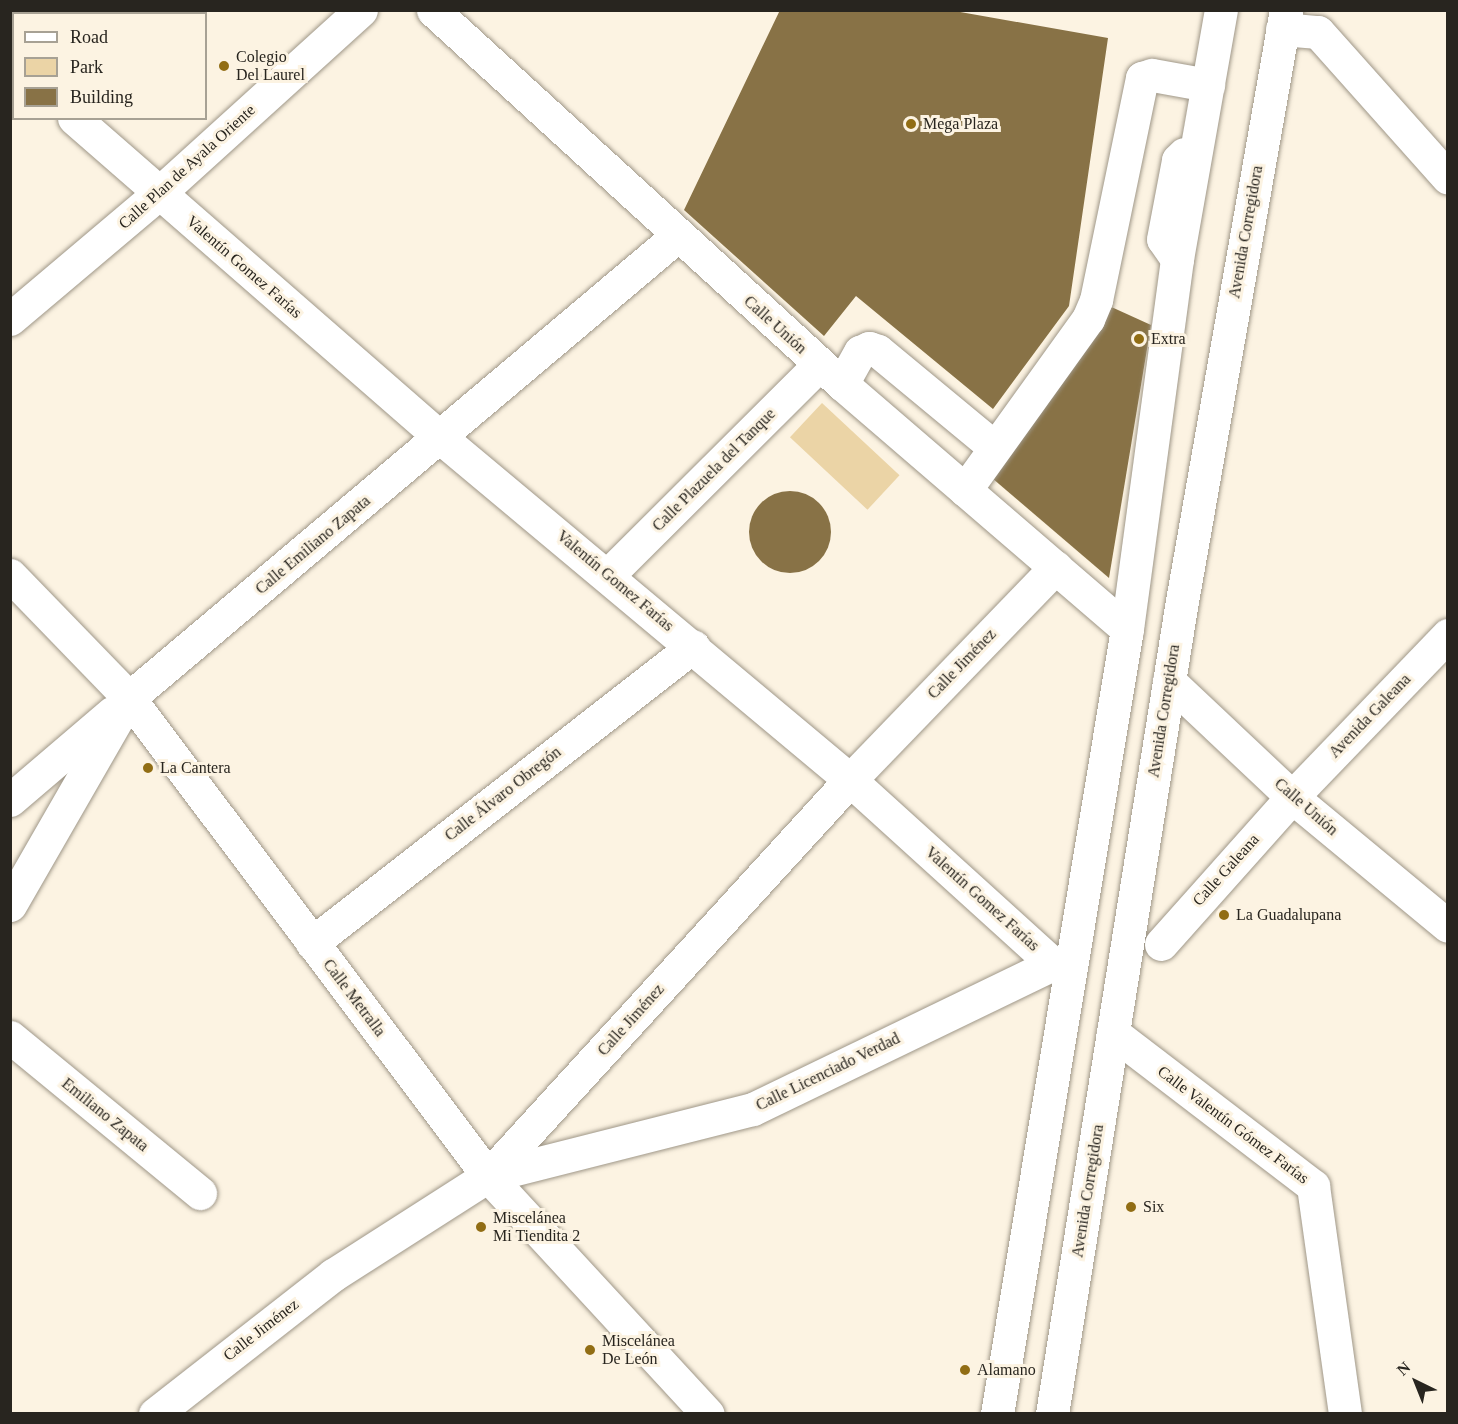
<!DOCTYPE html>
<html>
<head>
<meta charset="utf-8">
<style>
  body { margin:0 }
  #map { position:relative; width:1458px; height:1424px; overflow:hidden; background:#fcf3e2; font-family:Georgia,serif }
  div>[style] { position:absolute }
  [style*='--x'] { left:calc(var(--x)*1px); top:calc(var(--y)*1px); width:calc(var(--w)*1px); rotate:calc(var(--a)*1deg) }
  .green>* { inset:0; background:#ebd4a6; transform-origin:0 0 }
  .building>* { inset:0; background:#887246 }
  .round { border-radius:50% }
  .roads { filter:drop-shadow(0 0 2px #9f9788) drop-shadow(0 0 2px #9f9788) }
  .minor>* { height:33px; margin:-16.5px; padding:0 16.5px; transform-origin:16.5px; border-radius:16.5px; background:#fff }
  .major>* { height:33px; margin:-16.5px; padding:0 16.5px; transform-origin:16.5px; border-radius:16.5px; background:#fff }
  .dots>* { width:16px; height:16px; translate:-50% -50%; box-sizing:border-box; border:3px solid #fcf3e2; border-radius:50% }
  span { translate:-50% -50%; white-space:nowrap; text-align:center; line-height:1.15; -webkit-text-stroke:6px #fcf3e2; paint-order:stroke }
  .poi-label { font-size:16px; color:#28251f }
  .left { translate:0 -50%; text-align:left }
  .street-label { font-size:16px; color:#28251f }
  .frame { position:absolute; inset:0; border:12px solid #28251f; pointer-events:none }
  .legend { position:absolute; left:12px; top:12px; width:195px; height:108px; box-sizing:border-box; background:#fcf3e2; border:2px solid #a7a194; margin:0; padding:8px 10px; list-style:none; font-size:18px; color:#28251f }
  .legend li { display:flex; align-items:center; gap:12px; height:30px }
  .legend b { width:30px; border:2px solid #a7a194 }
  .north { position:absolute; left:1386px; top:1352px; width:60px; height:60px; -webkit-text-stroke:4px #fcf3e2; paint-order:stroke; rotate:317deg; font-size:16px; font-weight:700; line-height:24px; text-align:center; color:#28251f }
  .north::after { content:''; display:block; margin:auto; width:21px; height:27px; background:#28251f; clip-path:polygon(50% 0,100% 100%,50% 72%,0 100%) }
</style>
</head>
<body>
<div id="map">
  <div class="green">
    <i style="left:822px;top:403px;width:106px;height:47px;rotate:43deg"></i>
  </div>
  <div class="building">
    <i style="clip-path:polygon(780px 10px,949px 10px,1108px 38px,1069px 306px,993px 409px,856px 296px,824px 336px,684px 210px)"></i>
    <i style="clip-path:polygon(1107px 305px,1151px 325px,1109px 578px,985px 472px)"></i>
    <i class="round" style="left:749px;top:491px;width:82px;height:82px"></i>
  </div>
  <div class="roads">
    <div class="minor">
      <i style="--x:433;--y:10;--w:554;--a:42.44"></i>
      <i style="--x:842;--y:384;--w:376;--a:40.7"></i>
      <i style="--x:1282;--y:29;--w:36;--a:5"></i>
      <i style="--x:1318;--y:32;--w:195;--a:48.3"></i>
      <i style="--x:10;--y:63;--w:4;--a:27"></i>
      <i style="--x:74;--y:118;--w:487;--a:41.1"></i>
      <i style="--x:441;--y:438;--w:533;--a:39.9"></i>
      <i style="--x:850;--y:780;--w:274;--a:42.2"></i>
      <i style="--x:1053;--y:964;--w:16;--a:7"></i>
      <i style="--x:1177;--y:259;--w:24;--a:-125"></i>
      <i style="--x:1163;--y:239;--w:80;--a:-79.2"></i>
      <i style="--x:1178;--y:160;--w:8;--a:-45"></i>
      <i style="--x:10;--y:319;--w:194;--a:-40.2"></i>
      <i style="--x:158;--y:194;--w:274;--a:-42.2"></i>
      <i style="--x:842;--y:384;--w:37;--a:-61"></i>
      <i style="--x:860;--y:352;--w:10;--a:-24"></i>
      <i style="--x:869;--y:348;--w:9;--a:18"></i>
      <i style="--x:878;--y:351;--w:149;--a:39.6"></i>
      <i style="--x:965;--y:490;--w:211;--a:-54.3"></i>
      <i style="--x:1088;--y:319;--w:21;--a:-67"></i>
      <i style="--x:1096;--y:300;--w:227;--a:-78.3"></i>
      <i style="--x:1142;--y:78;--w:10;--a:-17"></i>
      <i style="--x:1152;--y:75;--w:57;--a:10.1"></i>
      <i style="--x:10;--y:575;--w:171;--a:45.9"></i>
      <i style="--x:129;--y:698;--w:598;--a:53.09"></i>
      <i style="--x:488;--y:1176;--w:324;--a:47.3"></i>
      <i style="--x:608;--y:575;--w:299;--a:-44.9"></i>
      <i style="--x:1169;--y:681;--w:169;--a:43.3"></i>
      <i style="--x:1292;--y:797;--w:202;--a:39.6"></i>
      <i style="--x:10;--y:800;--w:134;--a:-40.5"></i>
      <i style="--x:10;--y:905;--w:239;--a:-60.1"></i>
      <i style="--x:129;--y:698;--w:717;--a:-40.13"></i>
      <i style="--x:312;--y:943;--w:483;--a:-37.9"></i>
      <i style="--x:1161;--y:944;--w:197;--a:-48.3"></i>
      <i style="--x:1292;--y:797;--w:225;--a:-46.1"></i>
      <i style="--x:1113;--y:1033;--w:252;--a:37.4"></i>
      <i style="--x:1313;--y:1186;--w:230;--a:82"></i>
      <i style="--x:10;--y:1037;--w:246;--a:39.4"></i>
      <i style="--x:488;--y:1176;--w:273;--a:-14.2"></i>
      <i style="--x:753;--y:1109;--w:333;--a:-25.8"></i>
      <i style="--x:155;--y:1414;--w:226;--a:-38"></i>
      <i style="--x:333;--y:1275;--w:184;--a:-32.6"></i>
      <i style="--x:488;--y:1176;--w:537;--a:-47.57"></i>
      <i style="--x:850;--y:780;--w:296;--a:-46"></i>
    </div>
    <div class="major">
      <i style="--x:997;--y:1414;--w:796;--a:-80.6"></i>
      <i style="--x:1127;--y:629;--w:373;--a:-82.3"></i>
      <i style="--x:1177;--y:259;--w:253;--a:-80"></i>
      <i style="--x:1052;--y:1414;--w:823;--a:-80.92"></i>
      <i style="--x:1182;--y:601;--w:600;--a:-80.02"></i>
    </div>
  </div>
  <div class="dots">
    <i style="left:224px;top:66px;background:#916d14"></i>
    <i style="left:911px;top:124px;background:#916d14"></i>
    <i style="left:1139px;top:339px;background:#916d14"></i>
    <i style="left:148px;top:768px;background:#916d14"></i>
    <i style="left:1224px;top:915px;background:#916d14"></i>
    <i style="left:1131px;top:1207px;background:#916d14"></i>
    <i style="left:481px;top:1227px;background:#916d14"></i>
    <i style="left:590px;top:1350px;background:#916d14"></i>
    <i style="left:965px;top:1370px;background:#916d14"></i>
  </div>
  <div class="poi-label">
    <span class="left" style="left:236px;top:66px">Colegio<br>Del Laurel</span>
    <span class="left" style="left:923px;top:124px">Mega Plaza</span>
    <span class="left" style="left:1151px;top:339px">Extra</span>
    <span class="left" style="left:160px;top:768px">La Cantera</span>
    <span class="left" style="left:1236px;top:915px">La Guadalupana</span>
    <span class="left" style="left:1143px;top:1207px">Six</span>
    <span class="left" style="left:493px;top:1227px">Miscelánea<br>Mi Tiendita 2</span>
    <span class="left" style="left:602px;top:1350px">Miscelánea<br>De León</span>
    <span class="left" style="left:977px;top:1370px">Alamano</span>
  </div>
  <div class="street-label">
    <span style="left:187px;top:167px;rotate:-42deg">Calle Plan de Ayala Oriente</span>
    <span style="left:1246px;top:232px;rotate:-80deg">Avenida Corregidora</span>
    <span style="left:244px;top:267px;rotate:41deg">Valentín Gomez Farías</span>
    <span style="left:775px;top:325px;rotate:42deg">Calle Unión</span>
    <span style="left:714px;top:470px;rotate:-45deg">Calle Plazuela del Tanque</span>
    <span style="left:313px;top:545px;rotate:-40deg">Calle Emiliano Zapata</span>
    <span style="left:615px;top:581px;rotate:40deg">Valentín Gomez Farías</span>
    <span style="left:962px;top:664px;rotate:-46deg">Calle Jiménez</span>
    <span style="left:1164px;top:711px;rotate:-81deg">Avenida Corregidora</span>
    <span style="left:1370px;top:716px;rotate:-46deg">Avenida Galeana</span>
    <span style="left:503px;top:794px;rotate:-38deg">Calle Álvaro Obregón</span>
    <span style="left:1306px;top:807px;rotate:41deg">Calle Unión</span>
    <span style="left:1226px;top:870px;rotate:-48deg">Calle Galeana</span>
    <span style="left:982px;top:899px;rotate:42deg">Valentín Gomez Farías</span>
    <span style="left:354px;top:998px;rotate:53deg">Calle Metralla</span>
    <span style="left:631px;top:1020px;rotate:-48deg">Calle Jiménez</span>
    <span style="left:828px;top:1072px;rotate:-26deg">Calle Licenciado Verdad</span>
    <span style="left:105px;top:1115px;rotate:39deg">Emiliano Zapata</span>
    <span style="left:1233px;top:1125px;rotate:37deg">Calle Valentín Gómez Farías</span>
    <span style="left:1088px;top:1191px;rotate:-81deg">Avenida Corregidora</span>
    <span style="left:261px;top:1330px;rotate:-38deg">Calle Jiménez</span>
  </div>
  <div class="frame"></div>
  <ul class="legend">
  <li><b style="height:8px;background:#fff"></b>Road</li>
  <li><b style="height:16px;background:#ebd4a6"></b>Park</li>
  <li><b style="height:16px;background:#887246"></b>Building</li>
  </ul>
  <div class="north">N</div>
</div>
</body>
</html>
